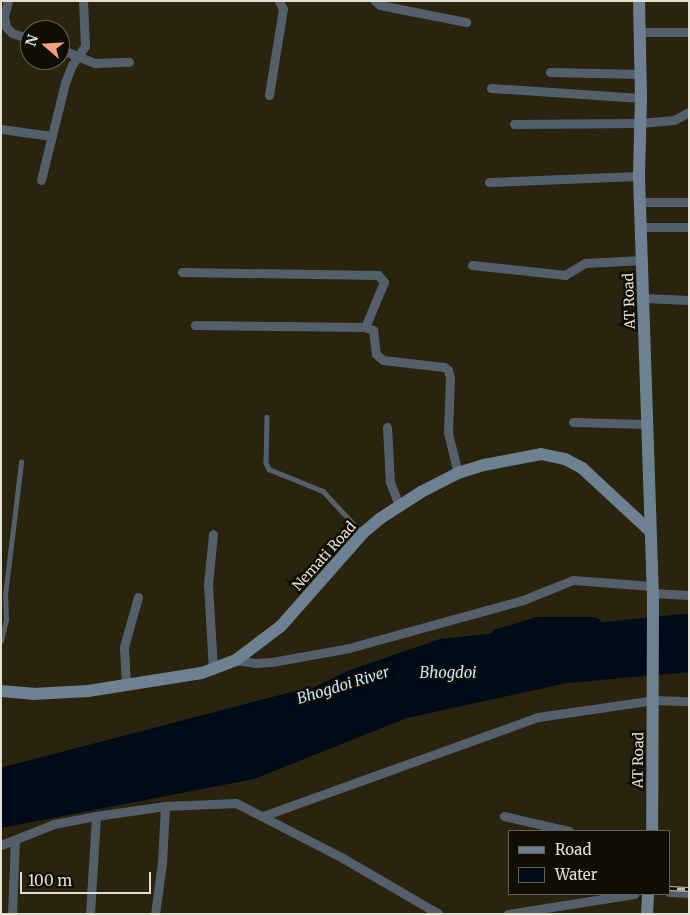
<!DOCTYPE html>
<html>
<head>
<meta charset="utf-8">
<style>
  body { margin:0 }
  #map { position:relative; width:690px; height:915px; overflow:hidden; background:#2a230d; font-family:Merriweather,serif }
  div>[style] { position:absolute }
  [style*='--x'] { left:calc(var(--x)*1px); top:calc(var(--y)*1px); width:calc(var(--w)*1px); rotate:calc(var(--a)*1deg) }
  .water>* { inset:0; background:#000b19 }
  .river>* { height:16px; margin:-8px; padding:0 8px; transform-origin:8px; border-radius:8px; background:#000b19 }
  .lane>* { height:4.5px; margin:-2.25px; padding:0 2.25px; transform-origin:2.25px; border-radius:2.25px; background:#53606b }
  .street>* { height:9px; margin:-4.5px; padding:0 4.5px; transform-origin:4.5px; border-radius:4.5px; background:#53606b }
  .secondary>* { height:12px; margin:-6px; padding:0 6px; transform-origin:6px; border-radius:6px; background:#6d8193 }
  .rail>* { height:4.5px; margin-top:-2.25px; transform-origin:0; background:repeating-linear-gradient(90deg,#100d05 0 8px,#bebaab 0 16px); box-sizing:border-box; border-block:1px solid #bebaab }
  span { translate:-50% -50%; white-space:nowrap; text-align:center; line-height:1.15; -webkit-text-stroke:5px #100d05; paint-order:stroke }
  .street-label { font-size:14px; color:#e3e0d2 }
  .water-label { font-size:15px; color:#c1e5fd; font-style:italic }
  .frame { position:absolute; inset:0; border:2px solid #e3e0d2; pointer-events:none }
  .legend { position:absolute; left:508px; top:830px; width:162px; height:65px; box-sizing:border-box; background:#100d05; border:1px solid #646157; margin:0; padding:6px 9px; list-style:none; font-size:15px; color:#e3e0d2 }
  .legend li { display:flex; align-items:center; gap:10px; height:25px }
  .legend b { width:25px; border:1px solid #646157 }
  .north { position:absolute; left:20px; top:20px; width:50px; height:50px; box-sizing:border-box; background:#100d05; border:1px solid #646157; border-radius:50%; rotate:289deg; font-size:14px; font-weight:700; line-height:20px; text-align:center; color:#e3e0d2 }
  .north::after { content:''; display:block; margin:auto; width:18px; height:22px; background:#f2a080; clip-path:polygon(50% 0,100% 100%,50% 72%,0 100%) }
  .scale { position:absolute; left:20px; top:872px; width:131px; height:22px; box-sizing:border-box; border:2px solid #e3e0d2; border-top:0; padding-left:6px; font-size:15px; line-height:18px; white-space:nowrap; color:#e3e0d2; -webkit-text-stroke:4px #100d05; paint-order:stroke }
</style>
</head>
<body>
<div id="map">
  <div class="water">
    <i style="clip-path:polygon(682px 614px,689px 615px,689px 672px,567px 683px,407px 718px,254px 779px,1px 828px,1px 774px,46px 767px,208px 729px,271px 708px,350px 670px,440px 639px)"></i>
  </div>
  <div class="river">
    <i style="--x:498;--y:637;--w:42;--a:-16.7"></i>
    <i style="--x:538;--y:625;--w:56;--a:0"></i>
    <i style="--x:1;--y:776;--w:309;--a:-14.6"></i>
  </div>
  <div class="lane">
    <i style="--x:267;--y:417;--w:46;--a:91.2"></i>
    <i style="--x:266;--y:463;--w:7;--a:63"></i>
    <i style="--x:269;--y:469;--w:58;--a:22.2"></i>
    <i style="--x:323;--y:491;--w:57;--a:47.1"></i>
    <i style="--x:1;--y:641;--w:22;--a:-77"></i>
    <i style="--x:6;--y:620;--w:25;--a:-92"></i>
    <i style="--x:5;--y:595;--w:134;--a:-83.1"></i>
  </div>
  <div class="street">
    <i style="--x:8;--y:1;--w:16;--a:105"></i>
    <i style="--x:4;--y:16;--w:11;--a:80"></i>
    <i style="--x:6;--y:27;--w:8;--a:45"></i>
    <i style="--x:12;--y:33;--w:19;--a:18"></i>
    <i style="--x:375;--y:1;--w:6;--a:39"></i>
    <i style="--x:380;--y:5;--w:88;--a:11.2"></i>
    <i style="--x:639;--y:32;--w:50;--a:0"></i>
    <i style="--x:60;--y:49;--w:38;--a:22"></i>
    <i style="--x:95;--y:63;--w:34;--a:-2"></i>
    <i style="--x:550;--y:72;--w:90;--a:1.3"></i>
    <i style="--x:491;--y:88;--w:150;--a:3.8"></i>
    <i style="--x:269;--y:95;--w:87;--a:-80.8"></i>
    <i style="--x:283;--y:9;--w:9;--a:-117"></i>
    <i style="--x:514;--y:124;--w:126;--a:-0.5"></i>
    <i style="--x:640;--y:123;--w:34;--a:-5"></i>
    <i style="--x:674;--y:120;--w:17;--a:-28"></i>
    <i style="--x:1;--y:129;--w:51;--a:7.8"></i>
    <i style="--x:41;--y:180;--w:100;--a:-76.1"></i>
    <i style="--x:65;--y:83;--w:19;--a:-69"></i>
    <i style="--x:72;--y:65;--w:23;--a:-56"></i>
    <i style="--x:85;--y:46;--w:45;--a:-92.5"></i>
    <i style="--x:489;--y:182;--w:150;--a:-2.3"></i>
    <i style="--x:640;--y:202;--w:49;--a:0"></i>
    <i style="--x:641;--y:227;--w:48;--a:0"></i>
    <i style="--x:472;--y:265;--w:94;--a:6.1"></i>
    <i style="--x:565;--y:275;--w:23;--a:-31"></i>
    <i style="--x:585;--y:263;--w:58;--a:-3"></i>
    <i style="--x:182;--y:272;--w:196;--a:0.9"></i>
    <i style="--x:378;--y:275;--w:9;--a:49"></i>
    <i style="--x:384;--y:282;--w:49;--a:112.9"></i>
    <i style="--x:644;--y:298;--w:45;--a:2.5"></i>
    <i style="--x:195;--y:325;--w:170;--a:0.7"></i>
    <i style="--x:365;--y:327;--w:9;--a:21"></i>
    <i style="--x:373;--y:330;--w:24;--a:83"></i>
    <i style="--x:376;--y:354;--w:9;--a:41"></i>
    <i style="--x:383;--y:360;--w:61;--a:6.5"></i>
    <i style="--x:444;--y:367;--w:5;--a:37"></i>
    <i style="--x:448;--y:370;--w:8;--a:76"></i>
    <i style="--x:450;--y:378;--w:55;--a:92.1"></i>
    <i style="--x:448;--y:433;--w:41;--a:76"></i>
    <i style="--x:573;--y:422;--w:74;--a:1.5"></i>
    <i style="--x:387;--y:427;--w:55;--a:86.9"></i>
    <i style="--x:390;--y:482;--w:25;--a:69"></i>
    <i style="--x:653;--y:593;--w:36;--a:3"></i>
    <i style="--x:236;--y:660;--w:20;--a:9"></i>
    <i style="--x:256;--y:663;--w:16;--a:-4"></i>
    <i style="--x:272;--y:662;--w:78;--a:-10.3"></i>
    <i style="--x:349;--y:648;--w:180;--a:-15.4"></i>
    <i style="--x:523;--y:600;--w:54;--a:-21.8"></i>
    <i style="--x:573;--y:580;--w:79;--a:4.3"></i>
    <i style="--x:213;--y:670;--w:86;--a:-93.3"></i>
    <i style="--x:208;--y:584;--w:50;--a:-84.3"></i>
    <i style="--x:126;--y:685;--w:38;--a:-93"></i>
    <i style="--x:124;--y:647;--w:52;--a:-74.4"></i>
    <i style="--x:263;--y:816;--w:292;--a:-19.8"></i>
    <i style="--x:538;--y:717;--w:117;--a:-8.3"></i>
    <i style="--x:654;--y:700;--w:35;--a:2"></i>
    <i style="--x:504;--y:816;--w:67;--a:13"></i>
    <i style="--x:1;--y:845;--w:57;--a:-21.6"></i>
    <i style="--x:54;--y:824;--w:43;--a:-10.8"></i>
    <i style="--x:96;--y:816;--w:70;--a:-8.2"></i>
    <i style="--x:165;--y:806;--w:71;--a:-2.4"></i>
    <i style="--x:236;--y:803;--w:118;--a:27.2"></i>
    <i style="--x:341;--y:857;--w:113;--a:30.2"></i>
    <i style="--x:669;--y:892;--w:20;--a:3"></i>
    <i style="--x:12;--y:914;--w:74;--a:-87.7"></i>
    <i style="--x:90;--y:914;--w:98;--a:-86.5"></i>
    <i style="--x:155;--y:914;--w:51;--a:-82.2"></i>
    <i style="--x:162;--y:863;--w:57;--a:-87"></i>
    <i style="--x:508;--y:914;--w:128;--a:-9"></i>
  </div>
  <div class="secondary">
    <i style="--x:639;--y:1;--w:97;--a:88.8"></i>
    <i style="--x:641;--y:98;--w:78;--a:91.5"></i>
    <i style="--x:639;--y:176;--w:423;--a:88.1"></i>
    <i style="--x:653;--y:599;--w:232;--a:90.2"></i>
    <i style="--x:1;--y:691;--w:32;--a:5"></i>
    <i style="--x:33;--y:694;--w:55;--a:-3.1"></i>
    <i style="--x:88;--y:691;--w:115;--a:-9"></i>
    <i style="--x:202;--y:673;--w:36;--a:-21"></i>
    <i style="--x:236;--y:660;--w:56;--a:-37.1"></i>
    <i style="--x:281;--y:626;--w:124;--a:-48.6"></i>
    <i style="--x:363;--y:533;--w:23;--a:-40"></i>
    <i style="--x:381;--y:518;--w:48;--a:-33"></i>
    <i style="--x:421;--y:492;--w:42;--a:-27.2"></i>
    <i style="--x:458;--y:473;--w:27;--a:-17"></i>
    <i style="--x:484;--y:465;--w:58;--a:-10.9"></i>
    <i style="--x:541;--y:454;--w:25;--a:12"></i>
    <i style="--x:565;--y:459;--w:19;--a:28"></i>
    <i style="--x:582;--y:468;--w:91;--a:42.8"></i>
    <i style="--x:647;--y:914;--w:20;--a:-87"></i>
  </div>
  <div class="rail">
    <i style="--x:669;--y:888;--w:20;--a:3"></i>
  </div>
  <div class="street-label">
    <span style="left:629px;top:301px;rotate:-92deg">AT Road</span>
    <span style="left:324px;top:556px;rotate:-48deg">Nemati Road</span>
    <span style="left:638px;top:760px;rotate:-89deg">AT Road</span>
  </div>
  <div class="water-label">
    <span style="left:448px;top:673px">Bhogdoi</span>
    <span style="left:343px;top:685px;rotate:-17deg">Bhogdoi River</span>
  </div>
  <div class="frame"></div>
  <ul class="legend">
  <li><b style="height:6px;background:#6d8193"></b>Road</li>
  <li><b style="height:14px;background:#000b19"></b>Water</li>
  </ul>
  <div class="north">N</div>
  <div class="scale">100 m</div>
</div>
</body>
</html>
